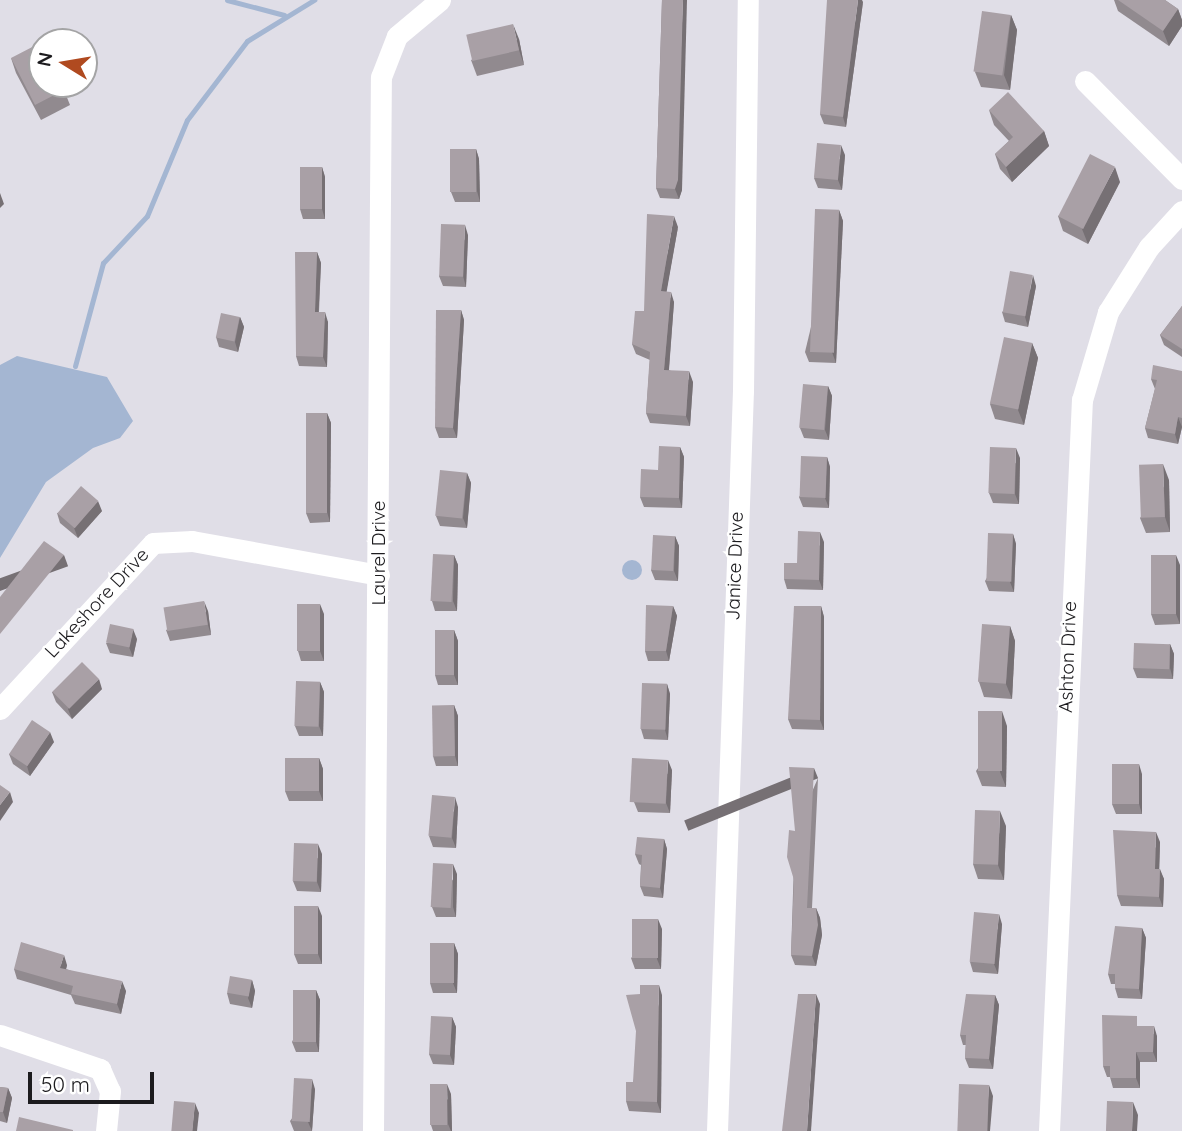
<!DOCTYPE html>
<html>
<head>
<meta charset="utf-8">
<style>
  body { margin:0 }
  #map { position:relative; width:1182px; height:1131px; overflow:hidden; background:#e0dee7; font-family:Quicksand,sans-serif }
  div>[style] { position:absolute }
  [style*='--x'] { left:calc(var(--x)*1px); top:calc(var(--y)*1px); width:calc(var(--w)*1px); rotate:calc(var(--a)*1deg) }
  .water>* { inset:0; background:#a4b6d2 }
  .round { border-radius:50% }
  .stream>* { height:5px; margin:-2.5px; padding:0 2.5px; transform-origin:2.5px; border-radius:2.5px; background:#a4b6d2 }
  .minor>* { height:21px; margin:-10.5px; padding:0 10.5px; transform-origin:10.5px; border-radius:10.5px; background:#fff }
  .wall>* { inset:0; background:#918a8f }
  .shaded-wall>* { inset:0; background:#767074; transform-origin:0 0 }
  .building>* { inset:0; background:#a9a0a6; transform-origin:0 0 }
  span { translate:-50% -50%; white-space:nowrap; text-align:center; line-height:1.15; -webkit-text-stroke:5px #fff; paint-order:stroke }
  .street-label { font-size:19px; color:#1c1b1e }
  .north { position:absolute; left:28px; top:28px; width:70px; height:70px; box-sizing:border-box; background:#fff; border:2px solid #a4a4a5; border-radius:50%; rotate:281deg; font-size:19px; font-weight:700; line-height:28px; text-align:center; color:#1c1b1e }
  .north::after { content:''; display:block; margin:auto; width:24px; height:32px; background:#b04a20; clip-path:polygon(50% 0,100% 100%,50% 72%,0 100%) }
  .scale { position:absolute; left:28px; top:1072px; width:126px; height:32px; box-sizing:border-box; border:4px solid #1c1b1e; border-top:0; padding-left:9px; font-size:21px; line-height:24px; white-space:nowrap; color:#1c1b1e; -webkit-text-stroke:5px #fff; paint-order:stroke }
</style>
</head>
<body>
<div id="map">
  <div class="water">
    <i style="clip-path:polygon(17px 356px,107px 377px,133px 421px,120px 438px,93px 448px,46px 482px,0 558px,0 365px)"></i>
    <i class="round" style="left:622px;top:560px;width:20px;height:20px"></i>
  </div>
  <div class="stream">
    <i style="--x:227;--y:0;--w:59;--a:14.7"></i>
    <i style="--x:75;--y:366;--w:107;--a:-74.8"></i>
    <i style="--x:103;--y:263;--w:64;--a:-46.9"></i>
    <i style="--x:147;--y:216;--w:104;--a:-67.4"></i>
    <i style="--x:187;--y:120;--w:99;--a:-52.8"></i>
    <i style="--x:247;--y:41;--w:79;--a:-31.5"></i>
  </div>
  <div class="minor">
    <i style="--x:1085;--y:81;--w:138;--a:45.3"></i>
    <i style="--x:0;--y:709;--w:226;--a:-47.3"></i>
    <i style="--x:153;--y:543;--w:39;--a:-3"></i>
    <i style="--x:192;--y:541;--w:190;--a:10.3"></i>
    <i style="--x:0;--y:1035;--w:106;--a:18.8"></i>
    <i style="--x:100;--y:1069;--w:24;--a:66"></i>
    <i style="--x:110;--y:1091;--w:40;--a:95.7"></i>
    <i style="--x:373;--y:1131;--w:1054;--a:-89.57"></i>
    <i style="--x:381;--y:77;--w:44;--a:-68.7"></i>
    <i style="--x:397;--y:36;--w:56;--a:-39.9"></i>
    <i style="--x:717;--y:1131;--w:740;--a:-87.99"></i>
    <i style="--x:743;--y:391;--w:391;--a:-89.3"></i>
    <i style="--x:1049;--y:1131;--w:732;--a:-87.42"></i>
    <i style="--x:1082;--y:400;--w:92;--a:-73.5"></i>
    <i style="--x:1108;--y:312;--w:77;--a:-57.8"></i>
    <i style="--x:1149;--y:247;--w:49;--a:-47.5"></i>
  </div>
  <div class="wall">
    <i style="clip-path:polygon(662px 0,682px 190px,679px 199px,660px 198px,656px 188px)"></i>
    <i style="clip-path:polygon(1114px 0,1165px 0,1178px 9px,1182px 20px,1182px 26px,1169px 46px,1118px 11px)"></i>
    <i style="clip-path:polygon(863px 2px,846px 127px,824px 124px,820px 114px)"></i>
    <i style="clip-path:polygon(1011px 15px,1017px 30px,1010px 90px,981px 87px,975px 72px)"></i>
    <i style="clip-path:polygon(519px 39px,524px 65px,477px 76px,471px 60px)"></i>
    <i style="clip-path:polygon(11px 58px,64px 90px,70px 105px,41px 120px,16px 73px)"></i>
    <i style="clip-path:polygon(989px 110px,1044px 131px,1049px 146px,1012px 182px,1000px 169px,995px 154px,1009px 141px,994px 125px)"></i>
    <i style="clip-path:polygon(476px 149px,479px 159px,480px 202px,455px 202px,451px 192px)"></i>
    <i style="clip-path:polygon(845px 155px,842px 190px,818px 188px,814px 178px)"></i>
    <i style="clip-path:polygon(322px 167px,325px 177px,325px 219px,303px 219px,300px 209px)"></i>
    <i style="clip-path:polygon(1120px 182px,1088px 244px,1063px 231px,1058px 216px)"></i>
    <i style="clip-path:polygon(839px 210px,843px 221px,836px 363px,809px 362px,805px 352px)"></i>
    <i style="clip-path:polygon(678px 227px,666px 292px,674px 302px,669px 370px,693px 382px,690px 426px,650px 423px,646px 413px,650px 360px,636px 354px,632px 344px)"></i>
    <i style="clip-path:polygon(468px 235px,466px 287px,443px 286px,439px 276px)"></i>
    <i style="clip-path:polygon(317px 252px,321px 263px,319px 312px,328px 322px,327px 367px,299px 366px,296px 356px)"></i>
    <i style="clip-path:polygon(1036px 286px,1028px 327px,1005px 322px,1002px 312px)"></i>
    <i style="clip-path:polygon(1182px 306px,1182px 357px,1164px 345px,1160px 335px)"></i>
    <i style="clip-path:polygon(461px 310px,464px 320px,457px 438px,439px 438px,435px 427px)"></i>
    <i style="clip-path:polygon(240px 317px,244px 327px,238px 352px,219px 347px,216px 337px)"></i>
    <i style="clip-path:polygon(1032px 343px,1038px 358px,1024px 425px,995px 419px,990px 404px)"></i>
    <i style="clip-path:polygon(1182px 371px,1182px 427px,1178px 444px,1148px 438px,1145px 428px,1155px 389px,1151px 379px)"></i>
    <i style="clip-path:polygon(828px 386px,832px 396px,829px 440px,804px 438px,800px 428px)"></i>
    <i style="clip-path:polygon(327px 413px,331px 423px,330px 522px,310px 523px,306px 513px)"></i>
    <i style="clip-path:polygon(680px 447px,684px 457px,682px 508px,644px 507px,640px 497px,658px 470px)"></i>
    <i style="clip-path:polygon(827px 457px,830px 467px,829px 508px,803px 507px,799px 497px)"></i>
    <i style="clip-path:polygon(1020px 458px,1019px 504px,993px 503px,989px 493px)"></i>
    <i style="clip-path:polygon(467px 473px,471px 483px,467px 528px,440px 526px,436px 516px)"></i>
    <i style="clip-path:polygon(1169px 480px,1170px 532px,1146px 533px,1140px 518px)"></i>
    <i style="clip-path:polygon(102px 511px,78px 538px,60px 523px,57px 513px)"></i>
    <i style="clip-path:polygon(1013px 534px,1016px 544px,1014px 592px,989px 591px,985px 581px)"></i>
    <i style="clip-path:polygon(675px 536px,679px 546px,678px 581px,655px 580px,651px 570px)"></i>
    <i style="clip-path:polygon(824px 542px,823px 590px,787px 589px,784px 579px,797px 563px)"></i>
    <i style="clip-path:polygon(454px 555px,458px 565px,457px 611px,435px 611px,432px 601px)"></i>
    <i style="clip-path:polygon(1180px 565px,1180px 624px,1155px 625px,1151px 614px)"></i>
    <i style="clip-path:polygon(673px 606px,677px 616px,669px 661px,648px 661px,645px 651px)"></i>
    <i style="clip-path:polygon(821px 606px,824px 617px,824px 730px,792px 729px,788px 719px)"></i>
    <i style="clip-path:polygon(208px 611px,211px 635px,170px 641px,166px 630px)"></i>
    <i style="clip-path:polygon(324px 614px,324px 661px,301px 661px,298px 651px)"></i>
    <i style="clip-path:polygon(1010px 626px,1015px 641px,1012px 699px,984px 697px,979px 682px)"></i>
    <i style="clip-path:polygon(454px 630px,458px 641px,458px 685px,438px 685px,435px 675px)"></i>
    <i style="clip-path:polygon(137px 639px,133px 657px,110px 653px,106px 643px)"></i>
    <i style="clip-path:polygon(1170px 644px,1174px 654px,1173px 679px,1137px 678px,1133px 668px)"></i>
    <i style="clip-path:polygon(320px 682px,324px 692px,323px 736px,299px 736px,295px 726px)"></i>
    <i style="clip-path:polygon(667px 684px,670px 694px,668px 740px,644px 739px,641px 729px)"></i>
    <i style="clip-path:polygon(102px 689px,72px 719px,56px 702px,52px 692px)"></i>
    <i style="clip-path:polygon(454px 705px,458px 716px,458px 766px,436px 766px,433px 756px)"></i>
    <i style="clip-path:polygon(1007px 726px,1006px 787px,982px 786px,976px 771px)"></i>
    <i style="clip-path:polygon(54px 742px,30px 776px,13px 764px,9px 754px)"></i>
    <i style="clip-path:polygon(319px 758px,323px 769px,323px 801px,289px 801px,285px 791px)"></i>
    <i style="clip-path:polygon(672px 770px,670px 813px,638px 812px,634px 802px)"></i>
    <i style="clip-path:polygon(1142px 774px,1142px 814px,1116px 814px,1112px 804px)"></i>
    <i style="clip-path:polygon(818px 778px,812px 908px,816px 908px,820px 918px,822px 935px,816px 966px,795px 965px,791px 955px,795px 831px)"></i>
    <i style="clip-path:polygon(458px 807px,456px 848px,433px 847px,429px 836px)"></i>
    <i style="clip-path:polygon(1006px 826px,1004px 880px,978px 879px,973px 864px)"></i>
    <i style="clip-path:polygon(664px 839px,667px 849px,663px 898px,644px 896px,640px 886px,641px 865px,639px 864px,635px 854px)"></i>
    <i style="clip-path:polygon(1160px 842px,1159px 869px,1164px 879px,1163px 907px,1121px 906px,1117px 895px)"></i>
    <i style="clip-path:polygon(322px 854px,321px 892px,297px 891px,293px 881px)"></i>
    <i style="clip-path:polygon(457px 874px,456px 917px,436px 917px,432px 907px)"></i>
    <i style="clip-path:polygon(322px 916px,322px 964px,298px 964px,294px 954px)"></i>
    <i style="clip-path:polygon(1002px 924px,998px 974px,973px 972px,970px 962px)"></i>
    <i style="clip-path:polygon(1142px 928px,1146px 938px,1142px 999px,1118px 998px,1115px 988px,1115px 984px,1111px 984px,1108px 974px)"></i>
    <i style="clip-path:polygon(662px 929px,661px 969px,635px 969px,631px 958px)"></i>
    <i style="clip-path:polygon(454px 943px,458px 954px,457px 993px,433px 993px,430px 983px)"></i>
    <i style="clip-path:polygon(67px 965px,66px 969px,126px 991px,121px 1014px,75px 1004px,71px 995px,17px 979px,14px 969px)"></i>
    <i style="clip-path:polygon(252px 980px,255px 991px,252px 1008px,230px 1004px,227px 993px)"></i>
    <i style="clip-path:polygon(316px 990px,320px 1000px,319px 1052px,296px 1052px,292px 1042px)"></i>
    <i style="clip-path:polygon(662px 995px,661px 1113px,629px 1111px,626px 1101px,633px 1082px)"></i>
    <i style="clip-path:polygon(995px 995px,999px 1005px,993px 1069px,969px 1068px,965px 1058px,966px 1045px,963px 1045px,960px 1035px)"></i>
    <i style="clip-path:polygon(452px 1017px,456px 1027px,454px 1065px,433px 1064px,429px 1054px)"></i>
    <i style="clip-path:polygon(1140px 1026px,1157px 1036px,1157px 1062px,1140px 1062px,1140px 1088px,1113px 1088px,1110px 1077px,1107px 1077px,1103px 1066px)"></i>
    <i style="clip-path:polygon(0 1087px,8px 1088px,12px 1098px,7px 1123px,0 1121px)"></i>
    <i style="clip-path:polygon(315px 1089px,312px 1131px,294px 1131px,290px 1121px)"></i>
    <i style="clip-path:polygon(451px 1094px,452px 1131px,433px 1131px,431px 1125px)"></i>
  </div>
  <div class="shaded-wall">
    <i style="clip-path:polygon(683px 0,687px 0,682px 190px,679px 199px,675px 189px)"></i>
    <i style="clip-path:polygon(858px 0,862px 0,863px 2px,846px 127px,843px 117px)"></i>
    <i style="clip-path:polygon(1178px 9px,1182px 20px,1182px 26px,1169px 46px,1163px 31px)"></i>
    <i style="clip-path:polygon(1011px 15px,1017px 30px,1010px 90px,1004px 75px)"></i>
    <i style="clip-path:polygon(513px 24px,519px 39px,524px 65px,519px 50px)"></i>
    <i style="clip-path:polygon(1044px 131px,1049px 146px,1012px 182px,1006px 167px)"></i>
    <i style="clip-path:polygon(841px 145px,845px 155px,842px 190px,838px 180px)"></i>
    <i style="clip-path:polygon(476px 149px,479px 159px,480px 202px,477px 191px)"></i>
    <i style="clip-path:polygon(322px 167px,325px 177px,325px 219px,322px 209px)"></i>
    <i style="clip-path:polygon(1115px 167px,1120px 182px,1088px 244px,1082px 229px)"></i>
    <i style="clip-path:polygon(0 193px,4px 204px,0 208px)"></i>
    <i style="clip-path:polygon(839px 210px,843px 221px,836px 363px,832px 352px)"></i>
    <i style="clip-path:polygon(674px 216px,678px 227px,665px 301px,661px 291px)"></i>
    <i style="clip-path:polygon(465px 225px,468px 235px,466px 287px,463px 276px)"></i>
    <i style="clip-path:polygon(317px 252px,321px 263px,318px 322px,315px 312px)"></i>
    <i style="clip-path:polygon(1033px 275px,1036px 286px,1028px 327px,1025px 317px)"></i>
    <i style="clip-path:polygon(671px 292px,674px 302px,668px 380px,664px 370px)"></i>
    <i style="clip-path:polygon(461px 310px,464px 320px,457px 438px,453px 428px)"></i>
    <i style="clip-path:polygon(325px 312px,328px 322px,327px 367px,323px 357px)"></i>
    <i style="clip-path:polygon(240px 317px,244px 327px,238px 352px,235px 342px)"></i>
    <i style="clip-path:polygon(1032px 343px,1038px 358px,1024px 425px,1018px 410px)"></i>
    <i style="clip-path:polygon(689px 371px,693px 382px,690px 426px,686px 416px)"></i>
    <i style="clip-path:polygon(828px 386px,832px 396px,829px 440px,825px 430px)"></i>
    <i style="clip-path:polygon(327px 413px,331px 423px,330px 522px,327px 512px)"></i>
    <i style="clip-path:polygon(1178px 417px,1182px 427px,1178px 444px,1175px 434px)"></i>
    <i style="clip-path:polygon(680px 447px,684px 457px,682px 508px,679px 498px)"></i>
    <i style="clip-path:polygon(1016px 448px,1020px 458px,1019px 504px,1015px 494px)"></i>
    <i style="clip-path:polygon(827px 457px,830px 467px,829px 508px,825px 498px)"></i>
    <i style="clip-path:polygon(1163px 464px,1169px 480px,1170px 532px,1165px 517px)"></i>
    <i style="clip-path:polygon(467px 473px,471px 483px,467px 528px,463px 518px)"></i>
    <i style="clip-path:polygon(98px 501px,102px 511px,78px 538px,74px 528px)"></i>
    <i style="clip-path:polygon(820px 532px,824px 542px,823px 590px,819px 580px)"></i>
    <i style="clip-path:polygon(1013px 534px,1016px 544px,1014px 592px,1010px 582px)"></i>
    <i style="clip-path:polygon(675px 536px,679px 546px,678px 581px,674px 571px)"></i>
    <i style="left:64px;top:555px;width:12px;height:102px;rotate:70deg"></i>
    <i style="clip-path:polygon(454px 555px,458px 565px,457px 611px,453px 601px)"></i>
    <i style="clip-path:polygon(1176px 555px,1180px 565px,1180px 624px,1176px 614px)"></i>
    <i style="clip-path:polygon(204px 601px,208px 611px,211px 635px,208px 625px)"></i>
    <i style="clip-path:polygon(320px 604px,324px 614px,324px 661px,320px 651px)"></i>
    <i style="clip-path:polygon(673px 606px,677px 616px,669px 661px,666px 651px)"></i>
    <i style="clip-path:polygon(821px 606px,824px 617px,824px 730px,820px 720px)"></i>
    <i style="clip-path:polygon(1010px 626px,1015px 641px,1012px 699px,1006px 684px)"></i>
    <i style="clip-path:polygon(133px 629px,137px 639px,133px 657px,129px 647px)"></i>
    <i style="clip-path:polygon(454px 630px,458px 641px,458px 685px,454px 675px)"></i>
    <i style="clip-path:polygon(1170px 644px,1174px 654px,1173px 679px,1170px 668px)"></i>
    <i style="clip-path:polygon(99px 679px,102px 689px,72px 719px,68px 709px)"></i>
    <i style="clip-path:polygon(320px 682px,324px 692px,323px 736px,319px 726px)"></i>
    <i style="clip-path:polygon(667px 684px,670px 694px,668px 740px,665px 730px)"></i>
    <i style="clip-path:polygon(454px 705px,458px 716px,458px 766px,455px 756px)"></i>
    <i style="clip-path:polygon(1002px 711px,1007px 726px,1006px 787px,1000px 772px)"></i>
    <i style="clip-path:polygon(50px 732px,54px 742px,30px 776px,27px 766px)"></i>
    <i style="clip-path:polygon(319px 758px,323px 769px,323px 801px,319px 791px)"></i>
    <i style="clip-path:polygon(668px 760px,672px 770px,670px 813px,666px 803px)"></i>
    <i style="clip-path:polygon(1139px 764px,1142px 774px,1142px 814px,1139px 804px)"></i>
    <i style="left:814px;top:768px;width:11px;height:140px;rotate:68deg"></i>
    <i style="clip-path:polygon(10px 792px,13px 802px,0 821px,0 805px)"></i>
    <i style="clip-path:polygon(455px 797px,458px 807px,456px 848px,452px 838px)"></i>
    <i style="clip-path:polygon(1000px 811px,1006px 826px,1004px 880px,998px 865px)"></i>
    <i style="clip-path:polygon(1156px 832px,1160px 842px,1159px 879px,1155px 869px)"></i>
    <i style="clip-path:polygon(664px 839px,667px 849px,663px 898px,660px 888px)"></i>
    <i style="clip-path:polygon(318px 844px,322px 854px,321px 892px,317px 882px)"></i>
    <i style="clip-path:polygon(453px 864px,457px 874px,456px 917px,453px 907px)"></i>
    <i style="clip-path:polygon(1160px 869px,1164px 879px,1163px 907px,1159px 897px)"></i>
    <i style="clip-path:polygon(318px 906px,322px 916px,322px 964px,318px 954px)"></i>
    <i style="clip-path:polygon(816px 908px,820px 918px,822px 935px,816px 966px,812px 956px)"></i>
    <i style="clip-path:polygon(999px 914px,1002px 924px,998px 974px,994px 964px)"></i>
    <i style="clip-path:polygon(658px 919px,662px 929px,661px 969px,657px 959px)"></i>
    <i style="clip-path:polygon(1142px 928px,1146px 938px,1142px 999px,1139px 989px)"></i>
    <i style="clip-path:polygon(454px 943px,458px 954px,457px 993px,453px 983px)"></i>
    <i style="clip-path:polygon(64px 955px,67px 965px,64px 978px,60px 968px)"></i>
    <i style="clip-path:polygon(252px 980px,255px 991px,252px 1008px,248px 998px)"></i>
    <i style="clip-path:polygon(122px 981px,126px 991px,121px 1014px,117px 1004px)"></i>
    <i style="clip-path:polygon(659px 985px,662px 995px,661px 1113px,657px 1102px)"></i>
    <i style="clip-path:polygon(316px 990px,320px 1000px,319px 1052px,316px 1042px)"></i>
    <i style="clip-path:polygon(816px 994px,820px 1004px,811px 1131px,807px 1131px)"></i>
    <i style="clip-path:polygon(995px 995px,999px 1005px,993px 1069px,989px 1059px)"></i>
    <i style="clip-path:polygon(452px 1017px,456px 1027px,454px 1065px,450px 1055px)"></i>
    <i style="clip-path:polygon(1154px 1026px,1157px 1036px,1157px 1062px,1153px 1052px)"></i>
    <i style="clip-path:polygon(1136px 1052px,1140px 1062px,1140px 1088px,1136px 1078px)"></i>
    <i style="clip-path:polygon(312px 1079px,315px 1089px,312px 1131px,308px 1122px)"></i>
    <i style="clip-path:polygon(447px 1084px,451px 1094px,452px 1131px,451px 1131px,448px 1124px)"></i>
    <i style="clip-path:polygon(989px 1085px,993px 1096px,990px 1131px,986px 1131px)"></i>
    <i style="clip-path:polygon(8px 1088px,12px 1098px,7px 1123px,3px 1112px)"></i>
    <i style="clip-path:polygon(1133px 1102px,1138px 1115px,1137px 1131px,1132px 1131px)"></i>
    <i style="clip-path:polygon(195px 1103px,199px 1113px,197px 1131px,192px 1131px)"></i>
  </div>
  <div class="building">
    <i style="clip-path:polygon(662px 0,683px 0,678px 180px,675px 189px,656px 188px)"></i>
    <i style="clip-path:polygon(827px 0,858px 0,843px 117px,820px 114px)"></i>
    <i style="clip-path:polygon(1118px 0,1165px 0,1178px 9px,1163px 31px)"></i>
    <i style="left:982px;top:11px;width:29px;height:61px;rotate:8deg"></i>
    <i style="left:513px;top:24px;width:27px;height:48px;rotate:77deg"></i>
    <i style="clip-path:polygon(40px 43px,42px 47px,42px 84px,61px 84px,64px 90px,35px 105px,11px 58px)"></i>
    <i style="clip-path:polygon(1008px 92px,1044px 131px,1006px 167px,995px 154px,1013px 137px,989px 110px)"></i>
    <i style="left:817px;top:143px;width:24px;height:35px;rotate:5deg"></i>
    <i style="left:450px;top:149px;width:26px;height:43px"></i>
    <i style="left:1090px;top:154px;width:28px;height:70px;rotate:27deg"></i>
    <i style="left:300px;top:167px;width:22px;height:42px"></i>
    <i style="left:815px;top:209px;width:24px;height:143px;rotate:2deg"></i>
    <i style="clip-path:polygon(647px 214px,674px 216px,661px 291px,671px 292px,664px 370px,689px 371px,686px 416px,646px 413px,650px 352px,632px 344px,635px 311px,644px 311px)"></i>
    <i style="left:441px;top:224px;width:24px;height:52px;rotate:2deg"></i>
    <i style="clip-path:polygon(295px 252px,317px 252px,315px 312px,325px 312px,323px 357px,296px 356px)"></i>
    <i style="left:1010px;top:271px;width:23px;height:42px;rotate:10deg"></i>
    <i style="clip-path:polygon(1182px 306px,1182px 349px,1160px 335px)"></i>
    <i style="clip-path:polygon(436px 310px,461px 310px,453px 428px,435px 427px)"></i>
    <i style="left:221px;top:313px;width:19px;height:25px;rotate:12deg"></i>
    <i style="left:1004px;top:337px;width:29px;height:68px;rotate:12deg"></i>
    <i style="clip-path:polygon(1153px 365px,1182px 371px,1182px 418px,1178px 417px,1175px 434px,1145px 428px,1157px 380px,1151px 379px)"></i>
    <i style="left:803px;top:384px;width:25px;height:44px;rotate:5deg"></i>
    <i style="left:306px;top:413px;width:21px;height:100px"></i>
    <i style="clip-path:polygon(659px 446px,680px 447px,679px 498px,640px 497px,641px 469px,658px 470px)"></i>
    <i style="left:990px;top:447px;width:26px;height:46px;rotate:2deg"></i>
    <i style="left:801px;top:456px;width:26px;height:41px;rotate:2deg"></i>
    <i style="left:1163px;top:464px;width:53px;height:24px;rotate:88deg"></i>
    <i style="left:440px;top:470px;width:27px;height:46px;rotate:6deg"></i>
    <i style="left:81px;top:486px;width:23px;height:36px;rotate:41deg"></i>
    <i style="clip-path:polygon(798px 531px,820px 532px,819px 580px,784px 579px,784px 563px,797px 563px)"></i>
    <i style="left:988px;top:533px;width:25px;height:48px;rotate:2deg"></i>
    <i style="left:653px;top:535px;width:22px;height:35px;rotate:3deg"></i>
    <i style="clip-path:polygon(44px 541px,64px 555px,0 634px,0 597px)"></i>
    <i style="left:433px;top:554px;width:21px;height:47px;rotate:3deg"></i>
    <i style="left:1151px;top:555px;width:25px;height:59px"></i>
    <i style="left:204px;top:601px;width:24px;height:41px;rotate:81deg"></i>
    <i style="left:297px;top:604px;width:23px;height:47px"></i>
    <i style="clip-path:polygon(646px 605px,673px 606px,666px 651px,645px 651px)"></i>
    <i style="clip-path:polygon(794px 606px,821px 606px,820px 720px,788px 719px)"></i>
    <i style="left:110px;top:624px;width:24px;height:19px;rotate:12deg"></i>
    <i style="left:982px;top:624px;width:28px;height:58px;rotate:4deg"></i>
    <i style="left:435px;top:630px;width:19px;height:45px"></i>
    <i style="left:1134px;top:643px;width:36px;height:25px;rotate:2deg"></i>
    <i style="left:82px;top:662px;width:24px;height:42px;rotate:45deg"></i>
    <i style="left:296px;top:681px;width:24px;height:45px;rotate:2deg"></i>
    <i style="left:642px;top:683px;width:25px;height:46px;rotate:2deg"></i>
    <i style="left:454px;top:705px;width:51px;height:22px;rotate:89deg"></i>
    <i style="left:978px;top:711px;width:24px;height:60px"></i>
    <i style="left:32px;top:720px;width:22px;height:41px;rotate:34deg"></i>
    <i style="left:285px;top:758px;width:34px;height:33px"></i>
    <i style="left:632px;top:758px;width:36px;height:44px;rotate:3deg"></i>
    <i style="left:1112px;top:764px;width:27px;height:40px"></i>
    <i style="clip-path:polygon(789px 767px,814px 768px,807px 908px,816px 908px,818px 925px,812px 956px,791px 955px,794px 880px,787px 857px,789px 830px,795px 831px)"></i>
    <i style="clip-path:polygon(0 785px,10px 792px,0 805px)"></i>
    <i style="left:432px;top:795px;width:23px;height:41px;rotate:5deg"></i>
    <i style="left:975px;top:810px;width:25px;height:54px;rotate:2deg"></i>
    <i style="clip-path:polygon(1113px 830px,1156px 832px,1155px 869px,1160px 869px,1159px 897px,1117px 895px)"></i>
    <i style="clip-path:polygon(637px 837px,664px 839px,660px 888px,640px 886px,642px 855px,635px 854px)"></i>
    <i style="left:294px;top:843px;width:24px;height:38px;rotate:2deg"></i>
    <i style="left:433px;top:863px;width:20px;height:44px;rotate:3deg"></i>
    <i style="left:294px;top:906px;width:24px;height:48px"></i>
    <i style="left:974px;top:912px;width:25px;height:50px;rotate:5deg"></i>
    <i style="left:632px;top:919px;width:26px;height:39px"></i>
    <i style="clip-path:polygon(1115px 926px,1142px 928px,1139px 989px,1115px 988px,1115px 974px,1108px 974px)"></i>
    <i style="clip-path:polygon(21px 942px,64px 955px,60px 968px,122px 981px,117px 1004px,71px 994px,73px 986px,14px 969px)"></i>
    <i style="left:430px;top:943px;width:24px;height:40px"></i>
    <i style="left:230px;top:976px;width:22px;height:17px;rotate:10deg"></i>
    <i style="clip-path:polygon(640px 985px,659px 985px,657px 1102px,626px 1101px,626px 1082px,633px 1082px,636px 1031px,626px 995px,640px 994px)"></i>
    <i style="left:293px;top:990px;width:23px;height:52px"></i>
    <i style="clip-path:polygon(798px 994px,816px 994px,807px 1131px,782px 1131px)"></i>
    <i style="clip-path:polygon(966px 994px,995px 995px,989px 1059px,965px 1058px,966px 1035px,960px 1035px)"></i>
    <i style="clip-path:polygon(1102px 1015px,1137px 1016px,1137px 1026px,1154px 1026px,1153px 1052px,1136px 1052px,1136px 1078px,1110px 1078px,1110px 1066px,1103px 1066px)"></i>
    <i style="left:431px;top:1016px;width:21px;height:38px;rotate:3deg"></i>
    <i style="left:294px;top:1078px;width:18px;height:43px;rotate:3deg"></i>
    <i style="left:430px;top:1084px;width:17px;height:41px"></i>
    <i style="left:959px;top:1084px;width:30px;height:47px;rotate:2deg"></i>
    <i style="clip-path:polygon(0 1087px,8px 1088px,3px 1112px,0 1112px)"></i>
    <i style="left:174px;top:1101px;width:21px;height:30px;rotate:5deg"></i>
    <i style="left:1107px;top:1101px;width:26px;height:30px;rotate:2deg"></i>
    <i style="clip-path:polygon(19px 1117px,73px 1130px,73px 1131px,16px 1131px)"></i>
  </div>
  <div class="street-label">
    <span style="left:379px;top:553px;rotate:-90deg">Laurel Drive</span>
    <span style="left:735px;top:566px;rotate:-88deg">Janice Drive</span>
    <span style="left:97px;top:603px;rotate:-47deg">Lakeshore Drive</span>
    <span style="left:1068px;top:657px;rotate:-88deg">Ashton Drive</span>
  </div>
  <div class="north">N</div>
  <div class="scale">50 m</div>
</div>
</body>
</html>
